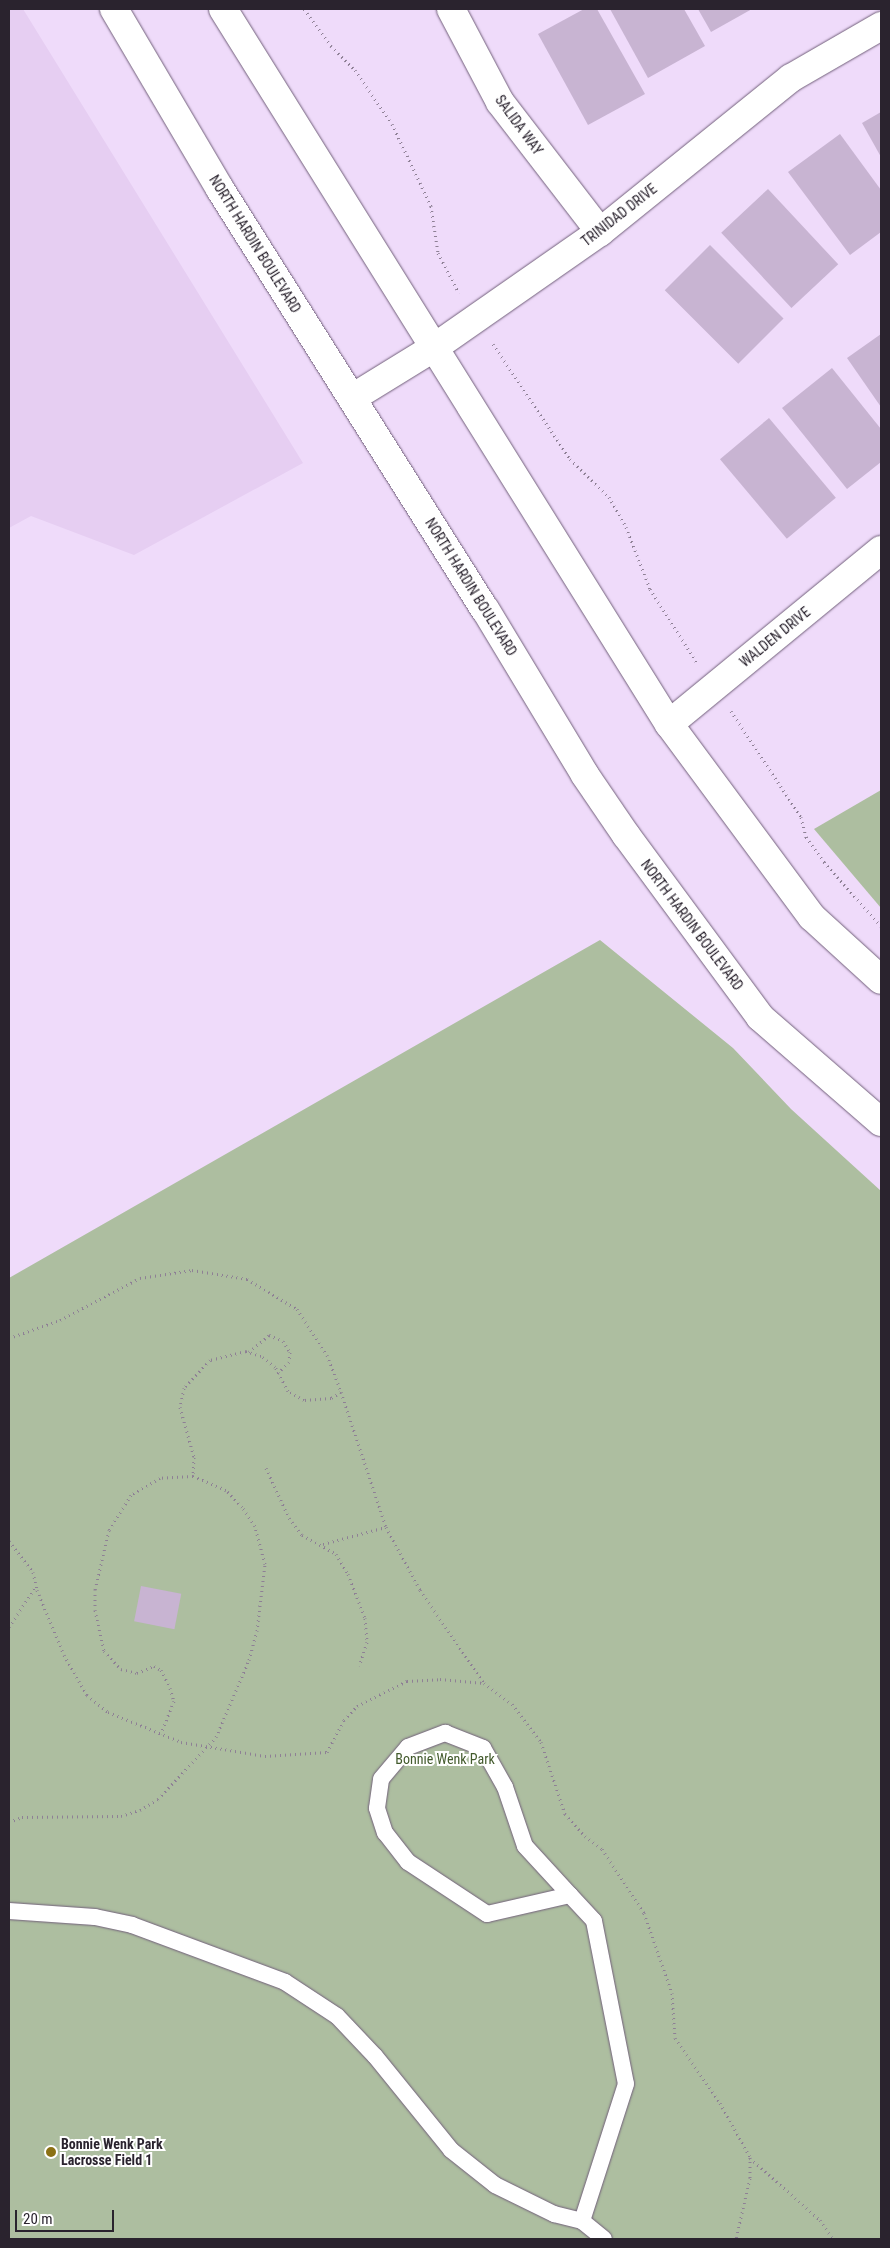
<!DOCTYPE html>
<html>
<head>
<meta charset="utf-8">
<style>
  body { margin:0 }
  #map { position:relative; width:890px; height:2248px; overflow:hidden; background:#efdbfa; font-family:"Roboto Condensed",sans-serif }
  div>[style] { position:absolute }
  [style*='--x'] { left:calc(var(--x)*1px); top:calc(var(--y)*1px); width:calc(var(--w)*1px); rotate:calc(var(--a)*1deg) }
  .built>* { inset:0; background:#e6cef2 }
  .green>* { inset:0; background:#adbea0 }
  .building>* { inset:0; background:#c8b4d2; transform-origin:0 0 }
  .path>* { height:3px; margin-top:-1.5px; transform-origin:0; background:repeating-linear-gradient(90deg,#8e8095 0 1px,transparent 0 5px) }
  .roads { filter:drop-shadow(0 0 1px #715f7a) drop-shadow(0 0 1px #715f7a) }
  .service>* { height:16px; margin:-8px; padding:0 8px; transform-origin:8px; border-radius:8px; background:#fff }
  .minor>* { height:28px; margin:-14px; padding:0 14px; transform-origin:14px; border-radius:14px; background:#fff }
  .secondary>* { height:28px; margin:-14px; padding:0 14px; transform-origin:14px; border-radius:14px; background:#fff }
  .dots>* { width:14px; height:14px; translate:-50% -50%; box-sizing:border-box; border:2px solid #fff; border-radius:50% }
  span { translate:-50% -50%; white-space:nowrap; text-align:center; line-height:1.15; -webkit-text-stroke:4px #fff; paint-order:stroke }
  .street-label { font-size:14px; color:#2a232e }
  .park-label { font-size:14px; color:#425a2c }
  .poi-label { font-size:14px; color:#2a232e; font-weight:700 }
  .left { translate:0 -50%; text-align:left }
  .frame { position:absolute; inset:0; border:10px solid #2a232e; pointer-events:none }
  .scale { position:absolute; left:15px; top:2210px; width:99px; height:22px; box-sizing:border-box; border:2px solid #2a232e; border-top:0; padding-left:6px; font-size:15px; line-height:18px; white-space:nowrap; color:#2a232e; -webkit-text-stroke:4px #fff; paint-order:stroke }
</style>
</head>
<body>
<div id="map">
  <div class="built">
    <i style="clip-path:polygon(9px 9px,23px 9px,303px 463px,134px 555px,31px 516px,9px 528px)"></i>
  </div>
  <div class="green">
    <i style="clip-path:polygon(881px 790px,881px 908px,814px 829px)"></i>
    <i style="clip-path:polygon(600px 940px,733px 1048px,791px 1109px,881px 1191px,881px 2239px,9px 2239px,9px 1278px)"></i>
  </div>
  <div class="building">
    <i style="clip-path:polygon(584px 9px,597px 9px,645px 94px,588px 125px,538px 34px)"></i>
    <i style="clip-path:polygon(610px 9px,684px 9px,705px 46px,648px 78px)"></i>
    <i style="clip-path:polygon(698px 9px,752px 9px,711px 32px)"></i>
    <i style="clip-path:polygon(881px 112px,881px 157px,862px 123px)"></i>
    <i style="clip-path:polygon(840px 134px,881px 190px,881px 232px,850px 255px,788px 172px)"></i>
    <i style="left:768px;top:189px;width:103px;height:64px;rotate:47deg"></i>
    <i style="left:710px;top:245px;width:104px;height:64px;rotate:45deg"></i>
    <i style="clip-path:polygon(881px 334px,881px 407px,847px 358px)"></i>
    <i style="clip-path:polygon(832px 368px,881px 429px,881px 462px,847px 489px,782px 408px)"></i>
    <i style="left:769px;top:418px;width:104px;height:64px;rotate:50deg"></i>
    <i style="left:141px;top:1586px;width:41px;height:36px;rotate:11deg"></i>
  </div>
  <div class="path">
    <i style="--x:304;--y:9;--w:46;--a:53.9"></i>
    <i style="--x:331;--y:46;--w:34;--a:45"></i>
    <i style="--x:355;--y:70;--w:65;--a:55.6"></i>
    <i style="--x:392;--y:124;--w:91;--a:64.6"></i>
    <i style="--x:431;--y:206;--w:48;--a:81.5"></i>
    <i style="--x:438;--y:253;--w:45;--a:62.3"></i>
    <i style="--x:493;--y:344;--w:138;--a:56.2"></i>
    <i style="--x:570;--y:459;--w:54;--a:44.3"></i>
    <i style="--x:609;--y:497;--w:34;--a:60"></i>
    <i style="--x:626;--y:527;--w:66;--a:68.8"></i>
    <i style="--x:650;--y:589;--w:88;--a:57.6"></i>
    <i style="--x:731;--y:711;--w:127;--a:56.6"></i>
    <i style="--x:801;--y:817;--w:21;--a:76"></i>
    <i style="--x:806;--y:837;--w:31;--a:54"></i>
    <i style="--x:824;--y:862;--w:86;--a:48.3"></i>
    <i style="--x:9;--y:1338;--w:54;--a:-19.4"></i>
    <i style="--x:60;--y:1320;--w:90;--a:-27.7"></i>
    <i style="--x:140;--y:1278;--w:53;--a:-8.7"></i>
    <i style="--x:192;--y:1270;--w:56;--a:9.3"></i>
    <i style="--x:247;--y:1279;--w:58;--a:31"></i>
    <i style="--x:297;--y:1309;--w:55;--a:56.9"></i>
    <i style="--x:327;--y:1355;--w:40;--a:69"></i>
    <i style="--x:341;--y:1392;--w:12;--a:149"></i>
    <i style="--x:331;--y:1398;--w:27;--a:176"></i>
    <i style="--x:304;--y:1400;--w:18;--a:-151"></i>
    <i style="--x:288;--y:1391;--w:27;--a:-118"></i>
    <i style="--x:275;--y:1367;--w:18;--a:-142"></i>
    <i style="--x:261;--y:1356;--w:16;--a:-162"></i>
    <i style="--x:246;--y:1351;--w:37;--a:166"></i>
    <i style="--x:210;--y:1360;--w:38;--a:133"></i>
    <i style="--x:184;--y:1388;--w:19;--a:102"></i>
    <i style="--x:180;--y:1407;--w:52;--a:74.4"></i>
    <i style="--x:194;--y:1457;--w:19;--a:93"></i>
    <i style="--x:249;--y:1352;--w:26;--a:-40"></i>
    <i style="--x:269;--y:1335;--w:15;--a:23"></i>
    <i style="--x:283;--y:1341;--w:13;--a:58"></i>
    <i style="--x:290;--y:1352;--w:10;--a:96"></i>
    <i style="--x:289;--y:1362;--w:16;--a:135"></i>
    <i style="--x:341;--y:1392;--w:142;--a:71.6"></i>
    <i style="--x:386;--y:1527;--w:72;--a:61.6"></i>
    <i style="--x:420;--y:1590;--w:113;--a:55.5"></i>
    <i style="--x:266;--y:1468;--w:55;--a:65.3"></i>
    <i style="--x:289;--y:1518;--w:21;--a:53"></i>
    <i style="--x:302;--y:1535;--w:39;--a:29"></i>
    <i style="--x:336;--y:1554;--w:23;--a:59"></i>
    <i style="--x:348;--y:1574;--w:47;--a:68.9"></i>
    <i style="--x:365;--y:1618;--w:24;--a:85"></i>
    <i style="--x:367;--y:1642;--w:25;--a:108"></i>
    <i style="--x:9;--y:1541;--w:39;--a:52"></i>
    <i style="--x:33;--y:1572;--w:18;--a:77"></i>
    <i style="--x:37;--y:1590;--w:70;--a:67.4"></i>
    <i style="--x:64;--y:1655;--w:46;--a:60.1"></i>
    <i style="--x:87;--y:1695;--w:27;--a:39"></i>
    <i style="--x:108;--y:1712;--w:79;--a:22.3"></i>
    <i style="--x:181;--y:1742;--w:85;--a:9.5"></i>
    <i style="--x:265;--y:1756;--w:62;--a:-3.7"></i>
    <i style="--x:327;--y:1752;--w:36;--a:-62"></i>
    <i style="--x:344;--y:1720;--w:19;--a:-47"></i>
    <i style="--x:357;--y:1706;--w:56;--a:-26.6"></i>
    <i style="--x:407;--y:1681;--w:33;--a:-3"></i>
    <i style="--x:440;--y:1679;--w:44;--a:5.2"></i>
    <i style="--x:484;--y:1683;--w:35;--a:37"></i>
    <i style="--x:512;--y:1704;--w:48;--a:52.7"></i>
    <i style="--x:541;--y:1742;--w:76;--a:71.6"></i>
    <i style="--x:565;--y:1814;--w:30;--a:48"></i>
    <i style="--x:585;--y:1836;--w:21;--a:37"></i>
    <i style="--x:602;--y:1849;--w:77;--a:56.7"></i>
    <i style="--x:644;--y:1913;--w:85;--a:70.7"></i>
    <i style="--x:672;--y:1993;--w:45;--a:86.2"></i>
    <i style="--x:675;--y:2038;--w:79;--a:55.3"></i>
    <i style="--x:720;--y:2103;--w:62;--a:60.9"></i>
    <i style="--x:750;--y:2157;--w:21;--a:90"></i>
    <i style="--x:750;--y:2178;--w:63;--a:102.9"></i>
    <i style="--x:323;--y:1544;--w:65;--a:-15.1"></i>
    <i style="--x:9;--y:1627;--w:49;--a:-56.6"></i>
    <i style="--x:9;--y:1822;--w:14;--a:-21"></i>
    <i style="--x:22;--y:1817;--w:99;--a:-0.6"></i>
    <i style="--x:121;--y:1816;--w:20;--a:-18"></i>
    <i style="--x:140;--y:1810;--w:21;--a:-31"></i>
    <i style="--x:158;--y:1799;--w:85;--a:-46.9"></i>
    <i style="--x:216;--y:1737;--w:84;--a:-66.8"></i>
    <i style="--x:249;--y:1660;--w:30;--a:-75"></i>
    <i style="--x:257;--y:1631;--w:67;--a:-83.2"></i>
    <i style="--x:265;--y:1564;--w:39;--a:-105"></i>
    <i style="--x:255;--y:1526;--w:23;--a:-124"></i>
    <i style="--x:242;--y:1507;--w:23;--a:-133"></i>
    <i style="--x:226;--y:1490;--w:36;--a:-157"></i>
    <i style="--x:193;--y:1476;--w:33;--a:177"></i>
    <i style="--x:160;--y:1478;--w:34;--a:150"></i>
    <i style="--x:131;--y:1495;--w:41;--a:122.2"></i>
    <i style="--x:109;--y:1530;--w:62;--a:103.1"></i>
    <i style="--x:95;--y:1590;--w:20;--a:90"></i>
    <i style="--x:95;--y:1610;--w:42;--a:77.6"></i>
    <i style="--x:104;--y:1651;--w:25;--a:47"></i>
    <i style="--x:121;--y:1669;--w:16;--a:14"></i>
    <i style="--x:137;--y:1673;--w:18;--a:-22"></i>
    <i style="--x:154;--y:1666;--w:8;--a:30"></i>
    <i style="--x:161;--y:1670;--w:20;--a:63"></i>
    <i style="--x:170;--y:1688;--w:14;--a:73"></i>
    <i style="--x:174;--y:1701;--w:35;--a:112"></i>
    <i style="--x:750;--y:2158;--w:94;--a:41.5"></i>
    <i style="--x:820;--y:2220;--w:23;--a:56"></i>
    <i style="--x:777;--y:2239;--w:32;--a:0"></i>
  </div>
  <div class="roads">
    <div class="service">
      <i style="--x:570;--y:1895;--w:85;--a:167.1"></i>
      <i style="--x:487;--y:1914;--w:95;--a:-146.6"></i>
      <i style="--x:408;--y:1862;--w:37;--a:-128"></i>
      <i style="--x:385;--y:1833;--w:26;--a:-108"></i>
      <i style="--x:377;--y:1808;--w:29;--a:-82"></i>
      <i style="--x:381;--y:1779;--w:42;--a:-49.8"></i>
      <i style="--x:408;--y:1747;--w:40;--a:-21"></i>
      <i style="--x:445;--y:1733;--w:41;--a:21.5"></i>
      <i style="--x:483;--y:1748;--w:45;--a:60.6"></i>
      <i style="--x:505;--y:1787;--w:62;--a:71.3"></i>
      <i style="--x:525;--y:1846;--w:67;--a:47.4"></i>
      <i style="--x:570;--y:1895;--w:35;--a:47"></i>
      <i style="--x:594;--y:1921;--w:166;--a:78.9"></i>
      <i style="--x:626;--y:2084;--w:144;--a:107.8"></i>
      <i style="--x:9;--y:1911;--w:86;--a:4"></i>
      <i style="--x:95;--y:1917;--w:38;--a:12"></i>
      <i style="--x:132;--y:1925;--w:163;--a:20.4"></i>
      <i style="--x:285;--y:1982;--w:62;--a:33.2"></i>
      <i style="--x:337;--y:2016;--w:55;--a:46.5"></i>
      <i style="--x:375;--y:2056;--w:121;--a:51"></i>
      <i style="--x:451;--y:2150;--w:56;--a:38.5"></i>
      <i style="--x:495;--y:2185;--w:66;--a:26.2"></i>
      <i style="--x:554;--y:2214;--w:29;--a:14"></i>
      <i style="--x:582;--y:2221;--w:28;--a:39"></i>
    </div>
    <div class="minor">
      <i style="--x:451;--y:9;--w:105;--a:62.2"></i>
      <i style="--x:500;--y:102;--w:164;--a:52.4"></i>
      <i style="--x:352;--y:398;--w:97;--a:-31.6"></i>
      <i style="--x:435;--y:347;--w:201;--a:-34.9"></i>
      <i style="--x:600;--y:232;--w:245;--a:-38.9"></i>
      <i style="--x:791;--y:78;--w:104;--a:-30"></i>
      <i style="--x:669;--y:724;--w:274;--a:-39.4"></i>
    </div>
    <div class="secondary">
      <i style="--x:114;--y:9;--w:209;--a:59.5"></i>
      <i style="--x:220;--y:189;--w:497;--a:57.8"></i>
      <i style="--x:485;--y:609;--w:194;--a:58.9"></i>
      <i style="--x:585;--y:775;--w:73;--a:55.7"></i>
      <i style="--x:626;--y:835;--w:226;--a:53.6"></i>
      <i style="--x:760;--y:1017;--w:160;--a:41"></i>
      <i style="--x:223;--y:9;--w:843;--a:58.05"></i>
      <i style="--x:669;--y:724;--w:240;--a:53.5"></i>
      <i style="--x:812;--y:917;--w:93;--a:42.4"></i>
    </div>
  </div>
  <div class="dots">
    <i style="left:51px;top:2152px;background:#8b7114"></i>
  </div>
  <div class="street-label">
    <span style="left:519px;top:125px;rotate:54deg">SALIDA WAY</span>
    <span style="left:619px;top:215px;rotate:-38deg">TRINIDAD DRIVE</span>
    <span style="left:255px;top:244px;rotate:58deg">NORTH HARDIN BOULEVARD</span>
    <span style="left:471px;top:587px;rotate:58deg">NORTH HARDIN BOULEVARD</span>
    <span style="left:775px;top:637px;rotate:-39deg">WALDEN DRIVE</span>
    <span style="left:692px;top:925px;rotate:53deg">NORTH HARDIN BOULEVARD</span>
  </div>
  <div class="park-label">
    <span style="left:445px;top:1759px">Bonnie Wenk Park</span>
  </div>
  <div class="poi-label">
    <span class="left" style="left:61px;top:2152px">Bonnie Wenk Park<br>Lacrosse Field 1</span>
  </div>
  <div class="frame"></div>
  <div class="scale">20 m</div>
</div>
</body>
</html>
